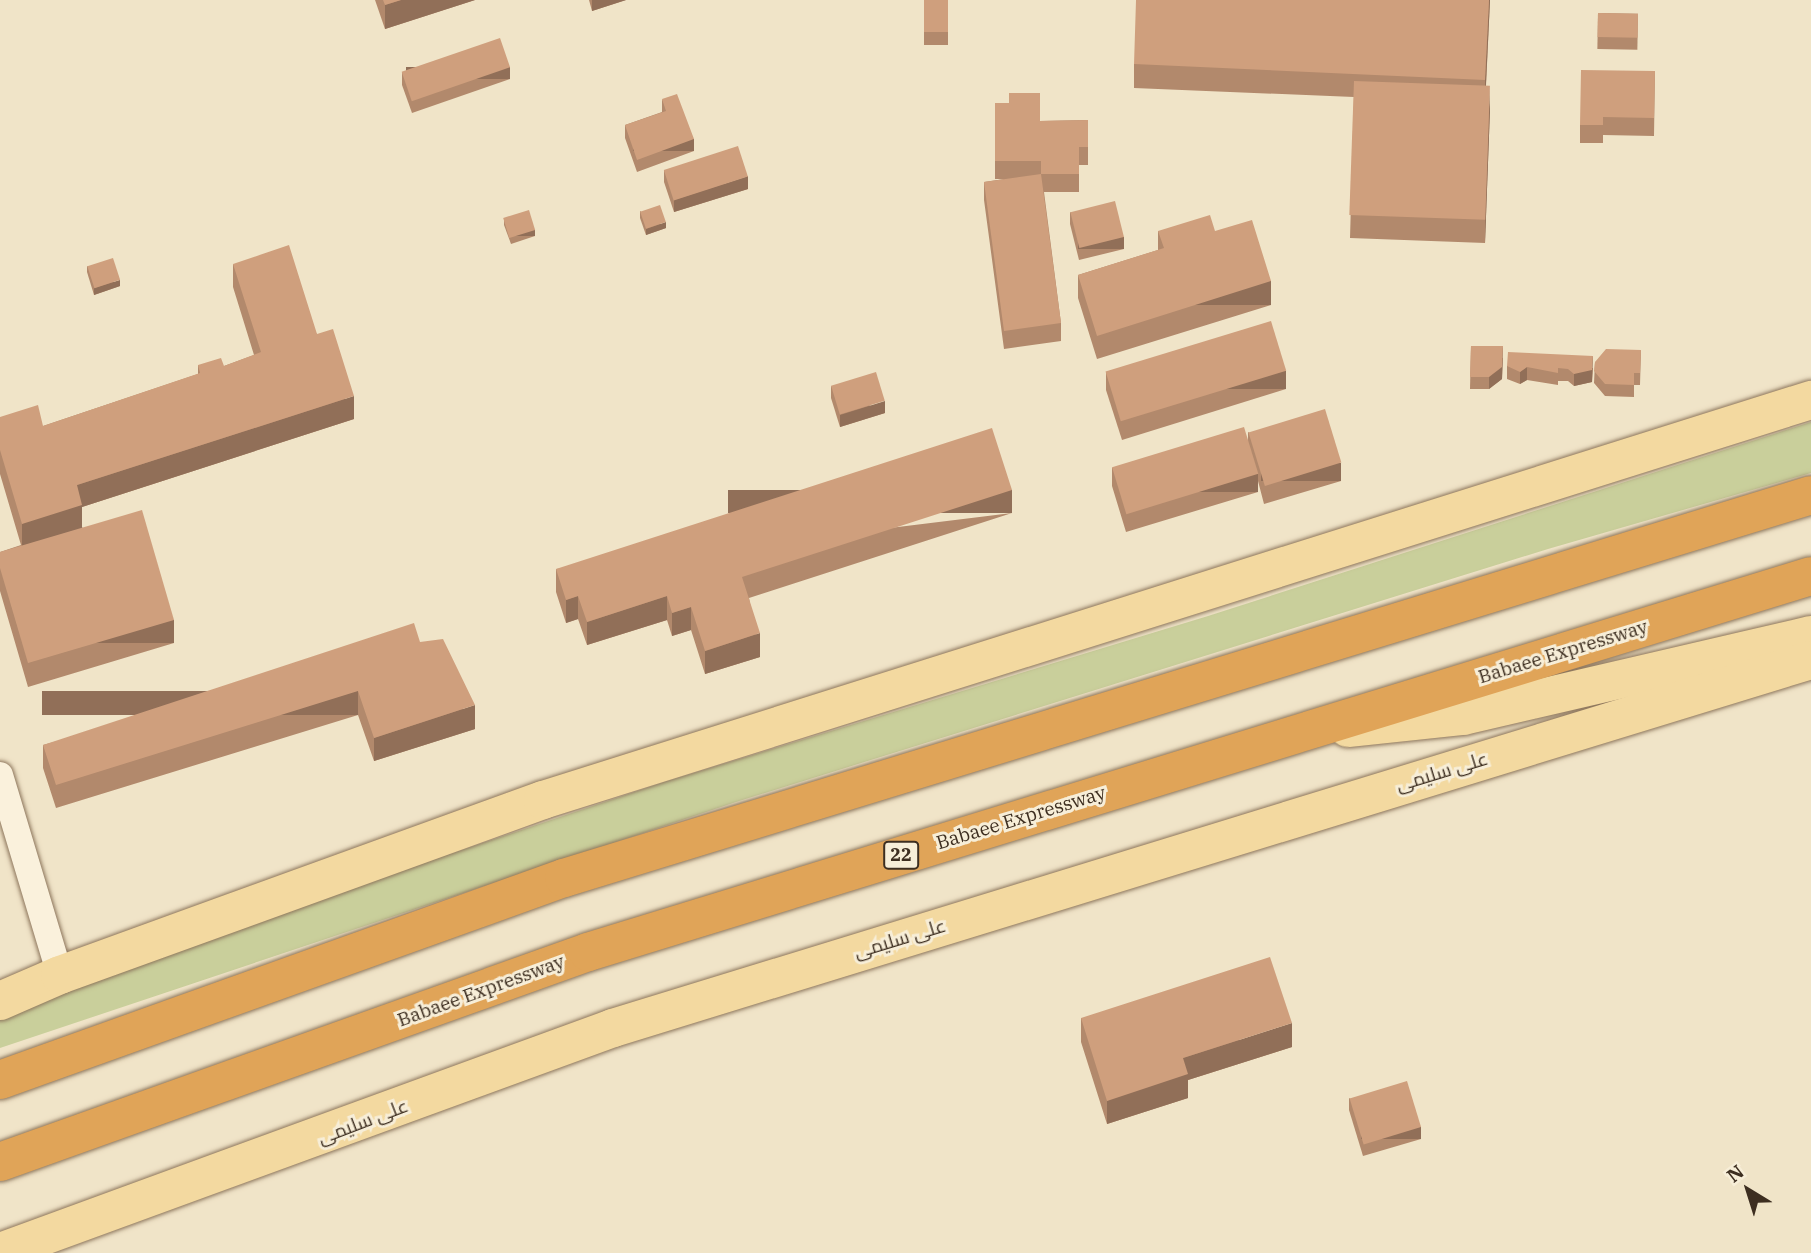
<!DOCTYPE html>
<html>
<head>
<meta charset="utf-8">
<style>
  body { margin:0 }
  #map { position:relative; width:1811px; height:1253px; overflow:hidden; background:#f0e4c8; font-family:"IBM Plex Serif",Cairo,serif }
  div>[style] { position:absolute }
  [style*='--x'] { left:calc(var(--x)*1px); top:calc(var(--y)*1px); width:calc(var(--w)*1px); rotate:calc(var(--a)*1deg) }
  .green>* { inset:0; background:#c9cf9b }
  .roads { filter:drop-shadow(0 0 2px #8d765c) drop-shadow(0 0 2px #8d765c) }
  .street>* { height:26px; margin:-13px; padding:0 13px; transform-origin:13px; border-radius:13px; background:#faf1dc }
  .primary>* { height:38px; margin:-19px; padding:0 19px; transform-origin:19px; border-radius:19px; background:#f3d9a0 }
  .highway>* { height:38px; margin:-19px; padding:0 19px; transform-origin:19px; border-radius:19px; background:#e0a458 }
  .wall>* { inset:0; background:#b2896c; transform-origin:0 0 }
  .shaded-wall>* { inset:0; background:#916f58; transform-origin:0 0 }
  .building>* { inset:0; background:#cf9f7d; transform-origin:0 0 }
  span { translate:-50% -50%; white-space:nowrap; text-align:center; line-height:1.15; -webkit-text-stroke:6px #f7eed8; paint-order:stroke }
  .shield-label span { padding:2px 5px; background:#f7eed8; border:2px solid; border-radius:5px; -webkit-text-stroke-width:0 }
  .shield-label { font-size:18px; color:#3d2e20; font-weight:700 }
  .street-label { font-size:19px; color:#3d2e20 }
  .north { position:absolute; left:1713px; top:1155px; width:70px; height:70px; -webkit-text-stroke:5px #f7eed8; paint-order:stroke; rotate:322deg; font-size:19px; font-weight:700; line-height:28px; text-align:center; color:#3d2e20 }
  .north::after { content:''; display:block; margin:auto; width:24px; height:32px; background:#3d2e20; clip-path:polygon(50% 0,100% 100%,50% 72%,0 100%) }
</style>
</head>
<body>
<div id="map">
  <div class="green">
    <i style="clip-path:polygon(1811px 422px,1811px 473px,1548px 549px,736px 802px,0 1048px,0 1012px,426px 862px,664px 782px,1208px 616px)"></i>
  </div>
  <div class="roads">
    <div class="street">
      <i style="--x:0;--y:775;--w:209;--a:73.3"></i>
    </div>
    <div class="primary">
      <i style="--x:1348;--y:728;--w:116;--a:-6"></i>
      <i style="--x:1463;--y:716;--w:357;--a:-13.1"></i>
      <i style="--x:0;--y:1001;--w:65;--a:-23.4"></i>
      <i style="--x:60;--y:975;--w:514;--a:-19.92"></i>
      <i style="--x:543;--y:800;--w:1330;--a:-17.51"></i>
      <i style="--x:0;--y:1252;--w:653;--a:-20.07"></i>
      <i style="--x:613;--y:1028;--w:1253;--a:-17.08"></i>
    </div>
    <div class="highway">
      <i style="--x:0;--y:1080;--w:599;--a:-19.71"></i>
      <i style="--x:564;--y:878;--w:1304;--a:-17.07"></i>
      <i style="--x:0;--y:1162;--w:624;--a:-19.65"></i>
      <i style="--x:588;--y:952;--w:1279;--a:-17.09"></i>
    </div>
  </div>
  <div class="wall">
    <i style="clip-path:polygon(375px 0,475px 0,385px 29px)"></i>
    <i style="clip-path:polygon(589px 0,626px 0,592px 11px)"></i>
    <i style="left:924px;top:0;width:24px;height:45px"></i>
    <i style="clip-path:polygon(1490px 0,1486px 86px,1490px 109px,1485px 243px,1350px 238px,1354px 97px,1134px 88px,1134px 64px)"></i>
    <i style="left:1598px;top:13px;width:40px;height:36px;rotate:1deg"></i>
    <i style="clip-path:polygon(1655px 71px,1654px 136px,1603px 135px,1603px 143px,1580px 143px,1580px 125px)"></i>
    <i style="clip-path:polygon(402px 72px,510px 79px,412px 113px,402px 85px)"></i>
    <i style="clip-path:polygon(662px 99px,694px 151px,637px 172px,625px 138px,625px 125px,662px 112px)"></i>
    <i style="clip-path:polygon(995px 103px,1040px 121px,1088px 120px,1088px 165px,1079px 165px,1079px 192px,1044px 192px,1061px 323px,1061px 341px,1004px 349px,984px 200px,984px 182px,1004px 179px,995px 179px)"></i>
    <i style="clip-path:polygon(664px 170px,748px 189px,674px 212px,664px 182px)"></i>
    <i style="clip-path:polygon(640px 211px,666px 228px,646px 235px,640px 218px)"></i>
    <i style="clip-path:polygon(1070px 212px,1124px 249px,1079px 260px,1070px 224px)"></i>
    <i style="clip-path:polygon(504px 219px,535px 236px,511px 244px,504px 225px)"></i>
    <i style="clip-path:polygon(1158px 231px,1215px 231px,1271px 305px,1097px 359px,1078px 298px,1078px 275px,1158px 250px)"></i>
    <i style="clip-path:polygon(233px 264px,317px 334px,354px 419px,82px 507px,82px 527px,174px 643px,28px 687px,0 591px,0 552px,21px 545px,0 474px,0 417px,43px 426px,198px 374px,198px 365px,224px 366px,254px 355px,233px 287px)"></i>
    <i style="clip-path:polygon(87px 266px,120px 286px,94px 295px,87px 272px)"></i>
    <i style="clip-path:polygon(1471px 346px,1503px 358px,1502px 379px,1489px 389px,1470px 389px)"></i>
    <i style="clip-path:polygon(1641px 350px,1640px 385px,1634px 385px,1634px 397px,1605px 396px,1594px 383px,1595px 362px)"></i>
    <i style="clip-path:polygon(1507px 366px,1593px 368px,1592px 382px,1574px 386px,1568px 381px,1558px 381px,1558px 385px,1527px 380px,1520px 384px,1507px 379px)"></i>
    <i style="clip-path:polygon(1106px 372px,1286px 389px,1122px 440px,1106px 390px)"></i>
    <i style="clip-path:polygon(831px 386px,885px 413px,840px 427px,831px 398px)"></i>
    <i style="clip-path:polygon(1248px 432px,1341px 481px,1264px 504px,1258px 481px,1258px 492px,1126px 532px,1112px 486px,1112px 468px,1248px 442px)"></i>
    <i style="clip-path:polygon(1012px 513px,749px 598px,760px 657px,705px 674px,691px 630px,672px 636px,667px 620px,587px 645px,578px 619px,566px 623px,556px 592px,556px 569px)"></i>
    <i style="clip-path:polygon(420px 642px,475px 729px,374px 761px,358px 715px,56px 808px,43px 768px,43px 745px)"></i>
    <i style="clip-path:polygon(1081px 1018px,1292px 1047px,1188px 1080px,1188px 1098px,1107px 1124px,1081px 1042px)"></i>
    <i style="clip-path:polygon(1349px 1098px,1421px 1139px,1363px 1156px,1349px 1110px)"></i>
  </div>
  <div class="shaded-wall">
    <i style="clip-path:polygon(401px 0,475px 0,385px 29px,385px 5px)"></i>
    <i style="clip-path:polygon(592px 0,626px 0,592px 11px)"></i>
    <i style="clip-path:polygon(1489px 0,1490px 0,1485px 103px,1485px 80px)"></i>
    <i style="left:510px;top:67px;width:12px;height:104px;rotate:90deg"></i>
    <i style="clip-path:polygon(1490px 86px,1490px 109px,1485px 243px,1485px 219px)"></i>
    <i style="left:694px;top:139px;width:12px;height:61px;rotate:90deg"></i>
    <i style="clip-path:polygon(748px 176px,748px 189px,674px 212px,674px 200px)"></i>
    <i style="clip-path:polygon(666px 222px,666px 228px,646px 235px,646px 229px)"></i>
    <i style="left:535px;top:230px;width:6px;height:25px;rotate:90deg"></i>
    <i style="left:1124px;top:237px;width:12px;height:46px;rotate:90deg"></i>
    <i style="clip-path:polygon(120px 280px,120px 286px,94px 295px,94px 288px)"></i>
    <i style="left:1271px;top:281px;width:24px;height:182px;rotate:90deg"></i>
    <i style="clip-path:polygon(1503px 346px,1502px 379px,1489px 389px,1489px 377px)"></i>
    <i style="clip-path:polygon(1593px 356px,1592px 382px,1574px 386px,1574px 374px)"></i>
    <i style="clip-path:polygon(1527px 367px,1527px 380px,1520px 384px,1520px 372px)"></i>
    <i style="left:1286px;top:371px;width:18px;height:172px;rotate:90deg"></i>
    <i style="clip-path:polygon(354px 396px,354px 419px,82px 507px,82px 529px,22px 547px,22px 524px,77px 485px)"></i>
    <i style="clip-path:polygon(885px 401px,885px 413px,840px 427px,840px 415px)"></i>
    <i style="left:1341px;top:463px;width:18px;height:80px;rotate:90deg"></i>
    <i style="left:1258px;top:474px;width:18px;height:138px;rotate:90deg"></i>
    <i style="left:1012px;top:490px;width:23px;height:284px;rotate:90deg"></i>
    <i style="clip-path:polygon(578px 596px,578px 619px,566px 623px,566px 600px)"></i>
    <i style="clip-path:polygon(667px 596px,667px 620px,587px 645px,587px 622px)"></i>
    <i style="clip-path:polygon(691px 607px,691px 630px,672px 636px,672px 613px)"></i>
    <i style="left:174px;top:620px;width:23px;height:152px;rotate:90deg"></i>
    <i style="clip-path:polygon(760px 633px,760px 657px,705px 674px,705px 651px)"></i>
    <i style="left:358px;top:691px;width:24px;height:316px;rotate:90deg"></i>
    <i style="clip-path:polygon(475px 705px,475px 729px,374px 761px,374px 738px)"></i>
    <i style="clip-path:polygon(1292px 1023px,1292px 1047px,1188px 1080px,1188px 1098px,1107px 1124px,1107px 1101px,1183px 1058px)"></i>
    <i style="left:1421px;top:1127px;width:12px;height:60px;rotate:90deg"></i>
  </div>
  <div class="building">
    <i style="clip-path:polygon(383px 0,401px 0,385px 5px)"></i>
    <i style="left:924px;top:0;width:24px;height:32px"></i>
    <i style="clip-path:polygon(1136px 0,1489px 0,1485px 80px,1134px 64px)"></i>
    <i style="left:1598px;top:13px;width:40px;height:24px;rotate:1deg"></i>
    <i style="left:500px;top:38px;width:31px;height:104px;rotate:71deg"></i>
    <i style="clip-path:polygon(1581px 70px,1655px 71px,1654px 118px,1603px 117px,1603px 125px,1580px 125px)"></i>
    <i style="left:1354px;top:81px;width:136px;height:134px;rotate:2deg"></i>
    <i style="clip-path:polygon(1009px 93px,1040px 93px,1040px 121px,1088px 120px,1088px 147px,1079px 147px,1079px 174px,1041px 174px,1061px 323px,1004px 331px,984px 182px,1041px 174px,1041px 161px,995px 161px,995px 103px,1009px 103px)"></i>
    <i style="clip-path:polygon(677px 94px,694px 139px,637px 160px,625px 125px,666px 111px,662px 99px)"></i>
    <i style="left:738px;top:146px;width:32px;height:78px;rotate:72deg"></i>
    <i style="left:1115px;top:201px;width:37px;height:46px;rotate:76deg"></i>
    <i style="left:660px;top:205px;width:18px;height:21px;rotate:71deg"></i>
    <i style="left:529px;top:210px;width:21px;height:27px;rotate:73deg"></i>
    <i style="clip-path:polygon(1210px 215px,1215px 231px,1252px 220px,1271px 281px,1097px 336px,1078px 275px,1164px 248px,1158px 231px)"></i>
    <i style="clip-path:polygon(289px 245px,317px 334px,333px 329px,354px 396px,77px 485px,82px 505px,22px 524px,0 450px,0 417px,38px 405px,43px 426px,200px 373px,198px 365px,221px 358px,224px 366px,261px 352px,233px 264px)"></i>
    <i style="left:113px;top:258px;width:23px;height:27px;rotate:72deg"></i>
    <i style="left:1271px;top:321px;width:52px;height:173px;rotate:73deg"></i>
    <i style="clip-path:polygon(1471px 346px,1503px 346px,1502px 367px,1489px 377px,1470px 377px)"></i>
    <i style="clip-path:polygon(1606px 349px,1641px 350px,1640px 373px,1634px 373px,1634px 385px,1605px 384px,1594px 371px,1595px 362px)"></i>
    <i style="clip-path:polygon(1508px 352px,1593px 356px,1592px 370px,1574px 374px,1568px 369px,1558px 368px,1558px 373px,1527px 367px,1520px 372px,1507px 366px)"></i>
    <i style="left:876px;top:372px;width:30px;height:47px;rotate:73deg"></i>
    <i style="left:1325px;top:409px;width:56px;height:80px;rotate:73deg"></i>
    <i style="left:1244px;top:427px;width:49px;height:138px;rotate:73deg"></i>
    <i style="clip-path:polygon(992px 428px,1012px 490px,742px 577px,760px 633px,705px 651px,691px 607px,672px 613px,667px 596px,587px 622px,578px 596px,566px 600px,556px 569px)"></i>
    <i style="clip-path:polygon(142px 510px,174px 620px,28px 663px,0 568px,0 552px)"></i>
    <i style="clip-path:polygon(414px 623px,420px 642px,443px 639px,475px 705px,374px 738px,358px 691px,56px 785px,43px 745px)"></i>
    <i style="clip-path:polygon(1270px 957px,1292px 1023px,1183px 1058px,1188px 1074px,1107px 1101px,1081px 1018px)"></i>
    <i style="left:1407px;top:1081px;width:48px;height:60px;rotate:73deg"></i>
  </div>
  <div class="shield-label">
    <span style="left:901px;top:855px">22</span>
  </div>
  <div class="street-label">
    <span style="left:1563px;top:652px;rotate:-17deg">Babaee Expressway</span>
    <span style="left:1442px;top:772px;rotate:-17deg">علی سلیمی</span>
    <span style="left:1021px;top:818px;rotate:-17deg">Babaee Expressway</span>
    <span style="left:900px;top:939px;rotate:-17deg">علی سلیمی</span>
    <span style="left:481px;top:991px;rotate:-20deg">Babaee Expressway</span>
    <span style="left:363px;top:1122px;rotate:-21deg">علی سلیمی</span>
  </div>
  <div class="north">N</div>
</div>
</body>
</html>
